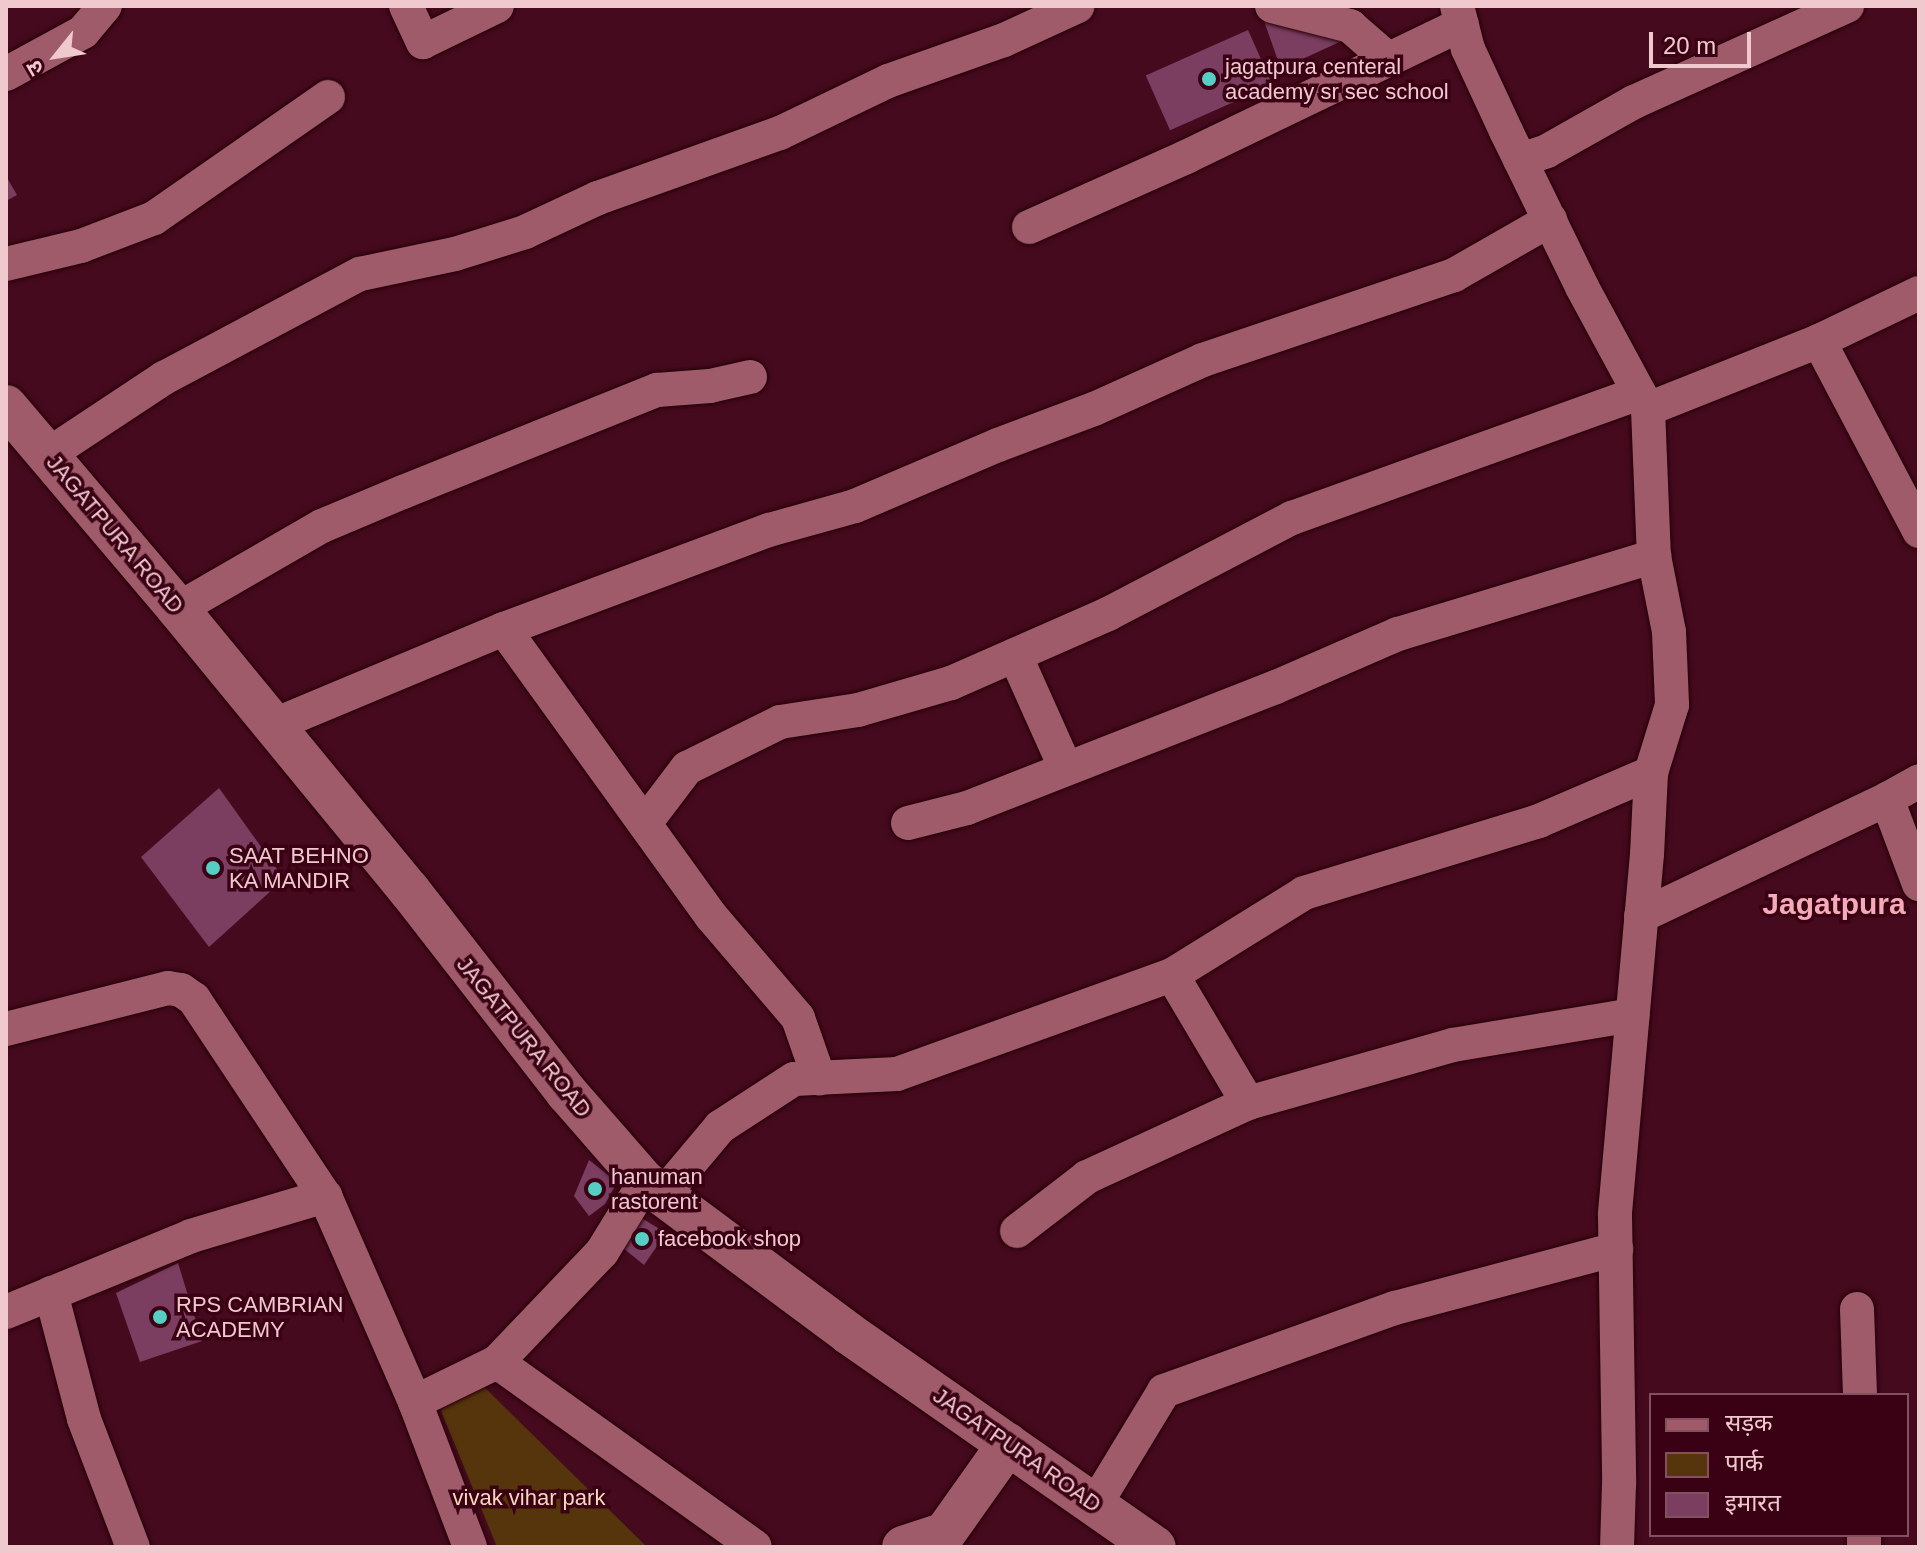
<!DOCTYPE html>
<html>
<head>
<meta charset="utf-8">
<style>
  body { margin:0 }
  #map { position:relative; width:1925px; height:1553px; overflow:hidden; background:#460a1e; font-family:Helvetica,"Noto Sans Devanagari",sans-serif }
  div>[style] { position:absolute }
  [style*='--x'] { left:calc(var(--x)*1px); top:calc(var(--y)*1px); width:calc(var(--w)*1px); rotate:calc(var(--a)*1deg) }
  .green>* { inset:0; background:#56350d }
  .building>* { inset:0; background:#7b3e60; transform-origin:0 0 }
  .roads { filter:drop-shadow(0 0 2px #250009) drop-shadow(0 0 2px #250009) }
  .minor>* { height:34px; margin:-17px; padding:0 17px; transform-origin:17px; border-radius:17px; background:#9f5b6a }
  .tertiary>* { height:42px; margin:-21px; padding:0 21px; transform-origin:21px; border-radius:21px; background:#9f5b6a }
  .dots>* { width:22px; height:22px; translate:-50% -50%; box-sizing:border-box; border:4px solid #3a0014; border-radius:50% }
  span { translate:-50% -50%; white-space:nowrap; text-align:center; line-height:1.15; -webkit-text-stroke:7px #3a0014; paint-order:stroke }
  .poi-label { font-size:22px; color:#f0c9cf }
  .left { translate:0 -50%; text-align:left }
  .street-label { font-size:22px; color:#f0c9cf }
  .park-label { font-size:22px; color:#f5d8bb }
  .district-label { font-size:30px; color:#f5aab8; font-weight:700 }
  .frame { position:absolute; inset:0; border:8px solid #f0c9cf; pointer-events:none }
  .legend { position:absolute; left:1649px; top:1393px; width:260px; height:144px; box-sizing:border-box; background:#3a0014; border:2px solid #83505f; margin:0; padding:10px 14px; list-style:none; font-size:24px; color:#f0c9cf }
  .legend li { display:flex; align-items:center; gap:16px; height:40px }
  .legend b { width:40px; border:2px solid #83505f }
  .north { position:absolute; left:16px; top:16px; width:80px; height:80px; -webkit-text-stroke:6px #3a0014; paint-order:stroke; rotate:240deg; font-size:22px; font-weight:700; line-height:32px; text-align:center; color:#f0c9cf }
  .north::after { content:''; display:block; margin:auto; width:28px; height:36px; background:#f0c9cf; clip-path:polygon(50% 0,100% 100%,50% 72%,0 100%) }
  .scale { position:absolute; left:1649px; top:32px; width:102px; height:36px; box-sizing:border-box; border:4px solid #f0c9cf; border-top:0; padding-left:10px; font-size:24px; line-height:28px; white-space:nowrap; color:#f0c9cf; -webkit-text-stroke:6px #3a0014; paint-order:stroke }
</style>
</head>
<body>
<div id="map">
  <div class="green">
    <i style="clip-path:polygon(476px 1379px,647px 1547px,497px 1547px,437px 1401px)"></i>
  </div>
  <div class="building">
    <i style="clip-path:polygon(1264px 21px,1346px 39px,1281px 69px)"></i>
    <i style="left:1248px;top:30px;width:60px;height:112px;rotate:66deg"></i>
    <i style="clip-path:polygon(6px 176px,17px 195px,6px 201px)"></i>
    <i style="clip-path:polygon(219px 788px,284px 879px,209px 947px,141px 857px)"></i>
    <i style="clip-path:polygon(589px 1160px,617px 1182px,605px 1204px,589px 1216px,574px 1196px)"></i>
    <i style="clip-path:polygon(635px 1214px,666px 1233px,644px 1265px,618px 1244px)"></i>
    <i style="clip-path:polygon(178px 1263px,202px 1341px,140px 1362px,116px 1293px)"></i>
  </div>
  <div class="roads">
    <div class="minor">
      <i style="--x:406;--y:6;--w:40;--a:65"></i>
      <i style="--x:423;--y:42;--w:82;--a:-25.9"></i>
      <i style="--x:1272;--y:6;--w:81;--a:14.4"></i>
      <i style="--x:1350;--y:26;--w:50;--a:41"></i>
      <i style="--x:1457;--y:6;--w:44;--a:75.7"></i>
      <i style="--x:1468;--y:49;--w:90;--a:65.1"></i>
      <i style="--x:1506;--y:131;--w:174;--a:64"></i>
      <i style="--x:1582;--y:287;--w:139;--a:61.6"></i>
      <i style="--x:1648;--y:409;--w:147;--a:87.7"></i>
      <i style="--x:1654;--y:556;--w:77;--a:78.8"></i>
      <i style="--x:1669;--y:632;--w:73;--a:87.6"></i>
      <i style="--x:1672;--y:705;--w:71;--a:107.2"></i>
      <i style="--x:1651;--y:773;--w:81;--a:92.8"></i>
      <i style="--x:1647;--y:854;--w:362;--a:95.1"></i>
      <i style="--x:1615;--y:1215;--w:269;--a:89.1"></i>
      <i style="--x:1619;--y:1484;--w:63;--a:91.8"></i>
      <i style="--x:6;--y:74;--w:88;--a:-28.6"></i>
      <i style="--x:83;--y:32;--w:34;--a:-50"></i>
      <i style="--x:1520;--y:160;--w:28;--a:-18"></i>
      <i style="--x:1547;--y:151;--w:100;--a:-29.4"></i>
      <i style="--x:1634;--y:102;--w:234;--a:-24.3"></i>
      <i style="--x:1029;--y:227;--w:172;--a:-24"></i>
      <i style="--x:1186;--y:157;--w:306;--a:-25.7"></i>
      <i style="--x:6;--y:264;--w:77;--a:-13.5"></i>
      <i style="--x:81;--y:246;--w:78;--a:-21"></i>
      <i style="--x:154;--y:218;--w:212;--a:-34.8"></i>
      <i style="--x:1819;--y:341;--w:215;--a:62.2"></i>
      <i style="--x:1648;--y:409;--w:184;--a:-21.7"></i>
      <i style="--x:1819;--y:341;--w:111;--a:-25.6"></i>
      <i style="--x:49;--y:454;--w:138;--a:-33.5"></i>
      <i style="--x:164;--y:378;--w:222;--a:-28"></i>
      <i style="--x:360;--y:274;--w:97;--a:-11.9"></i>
      <i style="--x:455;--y:254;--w:73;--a:-17.4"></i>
      <i style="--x:525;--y:232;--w:81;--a:-25"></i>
      <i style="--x:598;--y:198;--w:193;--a:-19.7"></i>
      <i style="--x:780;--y:133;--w:120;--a:-25.7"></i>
      <i style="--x:888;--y:81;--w:123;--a:-19.5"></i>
      <i style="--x:1004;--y:40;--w:81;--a:-24.7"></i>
      <i style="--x:178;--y:609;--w:166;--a:-30"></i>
      <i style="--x:322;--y:526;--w:88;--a:-22.8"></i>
      <i style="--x:403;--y:492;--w:274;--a:-21.9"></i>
      <i style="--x:657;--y:390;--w:53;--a:-4.3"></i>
      <i style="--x:710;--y:386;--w:41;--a:-12.7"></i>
      <i style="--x:504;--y:629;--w:354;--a:54.2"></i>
      <i style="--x:711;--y:916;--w:134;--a:49.5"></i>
      <i style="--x:798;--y:1018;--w:64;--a:70.7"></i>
      <i style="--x:1015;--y:655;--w:123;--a:65.9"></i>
      <i style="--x:274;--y:725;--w:249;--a:-22.7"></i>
      <i style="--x:504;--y:629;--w:283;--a:-20.5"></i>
      <i style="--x:769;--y:530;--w:89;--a:-15.6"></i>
      <i style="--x:855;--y:506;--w:155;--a:-23.1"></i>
      <i style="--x:998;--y:445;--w:103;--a:-20.6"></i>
      <i style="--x:1094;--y:409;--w:120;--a:-24.2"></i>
      <i style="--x:1203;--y:360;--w:265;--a:-18.7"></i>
      <i style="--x:1454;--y:275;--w:111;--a:-29.8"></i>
      <i style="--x:1887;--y:799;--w:37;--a:-29"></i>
      <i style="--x:646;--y:822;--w:68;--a:-52.8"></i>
      <i style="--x:687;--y:768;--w:104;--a:-26.3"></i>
      <i style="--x:780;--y:722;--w:79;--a:-8.7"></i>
      <i style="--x:858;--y:710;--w:97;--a:-16.2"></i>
      <i style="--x:951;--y:683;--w:171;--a:-23.7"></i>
      <i style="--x:1108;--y:614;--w:208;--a:-27.6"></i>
      <i style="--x:1292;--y:518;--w:369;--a:-19.8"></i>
      <i style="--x:908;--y:823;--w:61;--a:-14.3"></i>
      <i style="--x:967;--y:808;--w:332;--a:-21.4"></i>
      <i style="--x:1276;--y:687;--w:133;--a:-23.5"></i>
      <i style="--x:1398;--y:634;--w:268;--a:-16.9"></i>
      <i style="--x:1641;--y:916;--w:272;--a:-25.4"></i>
      <i style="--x:1887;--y:799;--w:91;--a:69.4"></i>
      <i style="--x:1172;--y:975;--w:149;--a:59.3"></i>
      <i style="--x:6;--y:1029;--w:167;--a:-14.2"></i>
      <i style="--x:168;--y:988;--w:13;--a:9"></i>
      <i style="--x:181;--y:990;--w:16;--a:35"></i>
      <i style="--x:194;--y:999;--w:237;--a:56.4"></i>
      <i style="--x:663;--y:1195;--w:89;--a:-50"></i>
      <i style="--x:720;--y:1127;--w:88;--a:-33"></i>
      <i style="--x:794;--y:1079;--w:103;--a:-2.8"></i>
      <i style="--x:897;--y:1074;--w:292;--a:-19.8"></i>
      <i style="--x:1172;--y:975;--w:155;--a:-31.8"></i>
      <i style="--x:1304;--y:893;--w:246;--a:-17"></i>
      <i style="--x:1539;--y:821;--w:122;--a:-23.2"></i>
      <i style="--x:1017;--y:1231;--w:88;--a:-37.6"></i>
      <i style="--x:1087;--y:1177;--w:177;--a:-24.7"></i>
      <i style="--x:1248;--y:1103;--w:213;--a:-15.8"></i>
      <i style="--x:1453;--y:1045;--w:182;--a:-9.5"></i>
      <i style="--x:51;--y:1293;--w:130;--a:75.3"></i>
      <i style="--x:84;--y:1419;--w:137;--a:69.1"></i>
      <i style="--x:1857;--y:1309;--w:86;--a:88"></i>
      <i style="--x:6;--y:1312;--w:200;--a:-22.3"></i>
      <i style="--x:191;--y:1236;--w:140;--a:-16.6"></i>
      <i style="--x:325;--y:1196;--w:225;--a:66.4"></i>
      <i style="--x:415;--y:1402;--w:155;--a:69.2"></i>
      <i style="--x:497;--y:1362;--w:317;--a:35.6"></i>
      <i style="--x:415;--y:1402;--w:91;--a:-26"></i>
      <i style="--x:497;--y:1362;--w:152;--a:-46.3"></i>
      <i style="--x:602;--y:1252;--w:82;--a:-58.4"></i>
      <i style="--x:1095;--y:1505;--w:133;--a:-58.8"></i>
      <i style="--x:1164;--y:1391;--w:245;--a:-19.8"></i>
      <i style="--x:1395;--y:1308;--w:229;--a:-14.9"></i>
      <i style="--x:1864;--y:1535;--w:12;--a:90"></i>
    </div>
    <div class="tertiary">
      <i style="--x:6;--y:406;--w:266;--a:49.7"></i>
      <i style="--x:178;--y:609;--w:364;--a:50.6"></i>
      <i style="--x:409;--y:890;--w:257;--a:52.1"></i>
      <i style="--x:567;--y:1093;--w:118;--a:48.8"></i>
      <i style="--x:645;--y:1182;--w:253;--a:36.6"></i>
      <i style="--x:848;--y:1333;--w:374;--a:34.9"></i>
      <i style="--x:903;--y:1547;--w:44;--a:-18.4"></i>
      <i style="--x:945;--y:1533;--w:109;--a:-54.7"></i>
    </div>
  </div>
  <div class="dots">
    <i style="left:1209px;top:79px;background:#56cec3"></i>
    <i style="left:213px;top:868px;background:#56cec3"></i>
    <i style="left:595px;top:1189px;background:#56cec3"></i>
    <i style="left:642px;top:1239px;background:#56cec3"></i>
    <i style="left:160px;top:1317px;background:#56cec3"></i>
  </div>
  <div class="poi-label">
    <span class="left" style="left:1225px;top:79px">jagatpura centeral<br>academy sr sec school</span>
    <span class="left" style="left:229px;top:868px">SAAT BEHNO<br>KA MANDIR</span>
    <span class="left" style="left:611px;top:1189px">hanuman<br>rastorent</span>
    <span class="left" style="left:658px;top:1239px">facebook shop</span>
    <span class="left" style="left:176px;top:1317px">RPS CAMBRIAN<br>ACADEMY</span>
  </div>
  <div class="street-label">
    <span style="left:115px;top:534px;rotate:50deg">JAGATPURA ROAD</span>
    <span style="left:524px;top:1037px;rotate:51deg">JAGATPURA ROAD</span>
    <span style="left:1017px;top:1450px;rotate:35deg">JAGATPURA ROAD</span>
  </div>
  <div class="park-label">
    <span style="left:529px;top:1498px">vivak vihar park</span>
  </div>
  <div class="district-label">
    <span style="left:1834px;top:904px">Jagatpura</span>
  </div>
  <div class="frame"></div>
  <ul class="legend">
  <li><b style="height:10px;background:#9f5b6a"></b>सड़क</li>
  <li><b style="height:22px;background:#56350d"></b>पार्क</li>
  <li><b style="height:22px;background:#7b3e60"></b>इमारत</li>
  </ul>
  <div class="north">उ</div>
  <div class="scale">20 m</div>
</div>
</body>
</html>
